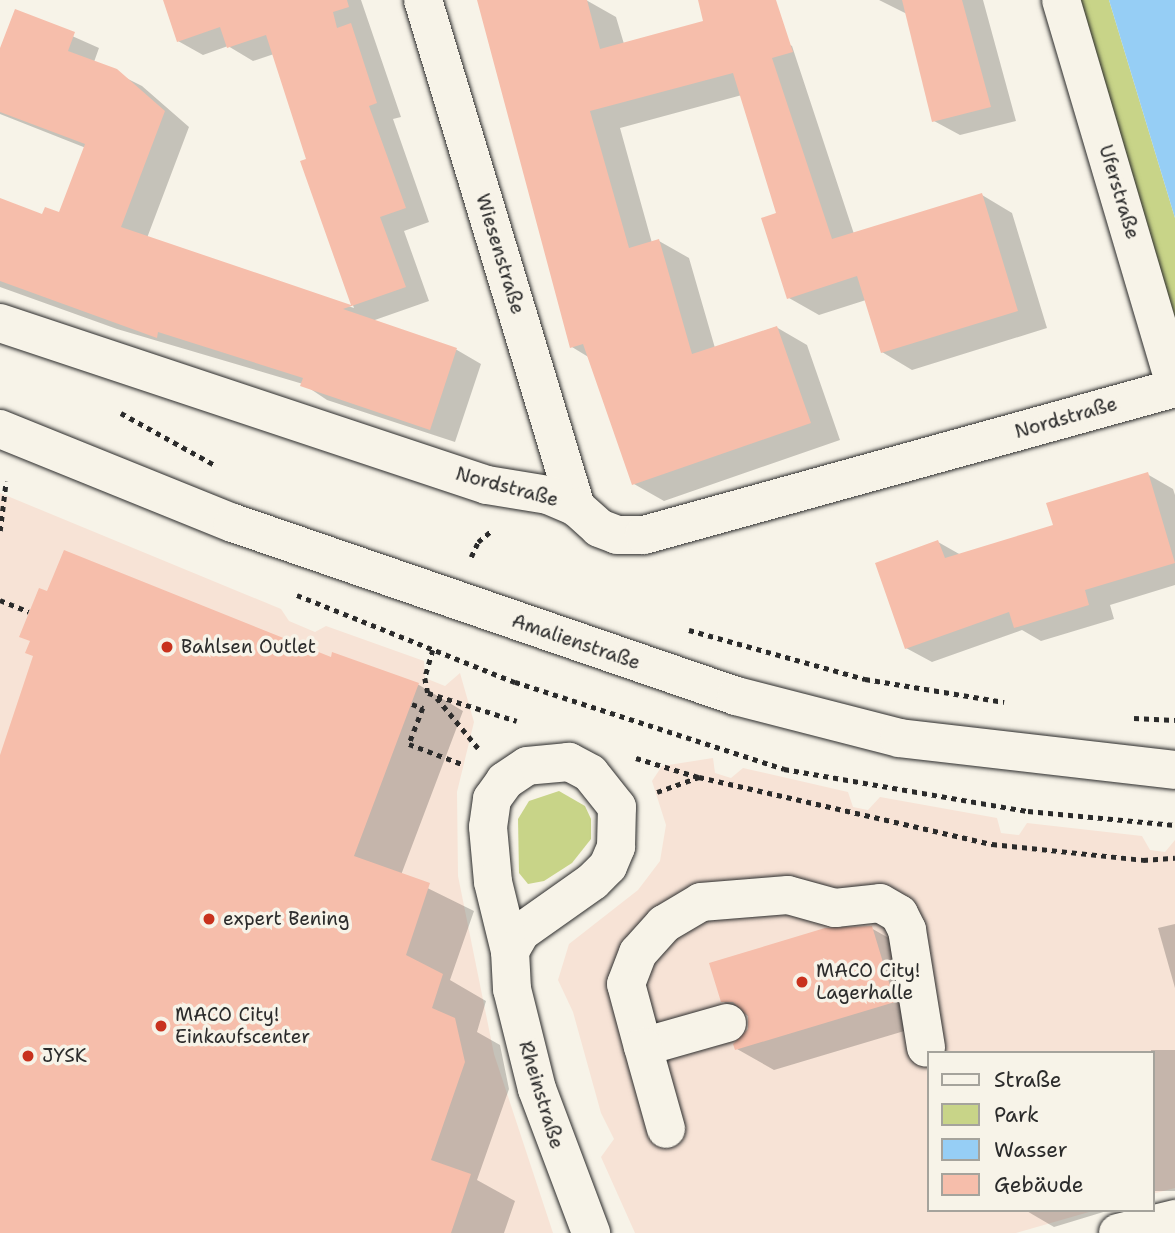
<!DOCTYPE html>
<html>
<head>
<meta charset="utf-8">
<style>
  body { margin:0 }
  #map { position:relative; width:1175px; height:1233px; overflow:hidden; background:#f7f3e8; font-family:"Shantell Sans",sans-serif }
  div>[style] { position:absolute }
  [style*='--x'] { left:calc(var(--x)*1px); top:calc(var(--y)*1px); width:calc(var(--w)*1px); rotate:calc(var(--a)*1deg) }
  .built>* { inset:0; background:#f7e3d6 }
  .green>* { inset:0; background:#c8d488 }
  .water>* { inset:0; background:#96cef5 }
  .shadow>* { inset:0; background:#0003; transform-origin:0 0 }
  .building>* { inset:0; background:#f6beab }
  .path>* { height:4.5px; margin-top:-2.25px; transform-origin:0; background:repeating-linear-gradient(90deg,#2b2b2b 0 5px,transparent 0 10px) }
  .roads { filter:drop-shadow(0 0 2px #2b2b2b) drop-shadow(0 0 2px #2b2b2b) }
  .minor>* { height:38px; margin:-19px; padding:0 19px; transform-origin:19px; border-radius:19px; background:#f7f3e8 }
  .dots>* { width:19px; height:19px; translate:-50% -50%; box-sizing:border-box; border:4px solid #f7f3e8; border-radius:50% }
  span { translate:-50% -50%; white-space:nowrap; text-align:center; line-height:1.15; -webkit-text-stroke:7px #f7f3e8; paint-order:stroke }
  .street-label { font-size:19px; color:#2b2b2b }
  .poi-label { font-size:19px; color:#2b2b2b }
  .left { translate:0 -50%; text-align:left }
  .legend { position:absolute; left:927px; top:1051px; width:228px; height:161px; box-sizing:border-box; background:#f7f3e8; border:2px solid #a5a39c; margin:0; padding:9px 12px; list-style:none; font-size:21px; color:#2b2b2b }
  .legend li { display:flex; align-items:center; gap:14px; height:35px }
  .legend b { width:35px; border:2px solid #a5a39c }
</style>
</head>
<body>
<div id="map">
  <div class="built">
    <i style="clip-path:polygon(0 493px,281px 609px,289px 621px,315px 632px,326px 626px,424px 661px,425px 678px,445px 686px,460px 673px,474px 722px,457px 792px,458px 876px,494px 1054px,553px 1233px,0 1233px)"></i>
    <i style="clip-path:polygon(713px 758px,715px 773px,731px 778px,743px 768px,848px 792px,853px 807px,868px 810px,880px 797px,997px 818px,1001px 833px,1019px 835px,1027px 823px,1142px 836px,1150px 850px,1165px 852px,1175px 840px,1175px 1188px,1152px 1194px,1152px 1053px,928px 1053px,928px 1210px,1096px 1210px,1016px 1233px,635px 1233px,601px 1157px,614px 1139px,601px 1113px,573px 1012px,558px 980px,569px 944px,638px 890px,660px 861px,666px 825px,652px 781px,662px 766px)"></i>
  </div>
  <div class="green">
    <i style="clip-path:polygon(1072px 0,1109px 0,1175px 218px,1175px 349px)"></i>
    <i style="clip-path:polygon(559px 791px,585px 806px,591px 819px,591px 839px,572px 863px,544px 881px,528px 884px,519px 873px,518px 819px,529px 801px)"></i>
  </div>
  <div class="water">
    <i style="clip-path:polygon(1109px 0,1175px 0,1175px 218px)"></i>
  </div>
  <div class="shadow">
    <i style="clip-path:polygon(165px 0,361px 0,401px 117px,393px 119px,429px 222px,404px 231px,429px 301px,372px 321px,457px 350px,481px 364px,455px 442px,327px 400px,303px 384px,117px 329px,0 287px,0 200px,43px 216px,60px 215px,86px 148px,0 114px,0 52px,16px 11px,99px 48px,94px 62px,142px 86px,189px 127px,147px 238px,354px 308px,302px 162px,308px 160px,274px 54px,253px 61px,228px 46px,203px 55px,178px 41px)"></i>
    <i style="clip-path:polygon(479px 0,586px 0,616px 17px,624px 44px,762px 28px,792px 46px,854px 234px,982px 195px,1012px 213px,1047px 328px,912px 370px,882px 352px,866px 300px,819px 315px,789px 298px,778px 214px,742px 95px,620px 128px,652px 243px,659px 241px,689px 258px,715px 348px,776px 327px,807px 345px,840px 440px,664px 501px,634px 484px,590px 358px,572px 347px)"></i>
    <i style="clip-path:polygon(879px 0,983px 0,1016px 121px,960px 135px,934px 121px,907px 14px)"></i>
    <i style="clip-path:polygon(1147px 474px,1173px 489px,1175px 495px,1175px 585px,1110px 605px,1114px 619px,1041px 641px,1022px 630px,932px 662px,906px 648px,938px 542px,961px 555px,1056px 527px)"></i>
    <i style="clip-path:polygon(333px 654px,419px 685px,463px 711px,401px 875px,474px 911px,450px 980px,486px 1001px,477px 1032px,500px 1045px,509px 1089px,477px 1180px,515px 1201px,504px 1233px,0 1233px,0 761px,332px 659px)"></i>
    <i style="clip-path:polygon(1175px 924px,1175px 988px,1158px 928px)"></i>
    <i style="clip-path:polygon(871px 928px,908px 949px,931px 1023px,774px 1070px,737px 1049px,750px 1030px,750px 1017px,722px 1001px)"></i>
    <i style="left:1175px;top:1050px;width:141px;height:24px;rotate:90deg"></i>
    <i style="clip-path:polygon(1025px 1210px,1110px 1210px,1054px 1227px)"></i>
  </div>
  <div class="building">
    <i style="clip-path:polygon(163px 0,347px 0,349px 7px,333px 12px,337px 28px,351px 23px,377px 103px,369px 106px,406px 208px,380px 217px,406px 287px,343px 309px,457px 348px,430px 430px,300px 386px,303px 378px,158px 332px,157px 338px,0 281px,0 198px,42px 214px,45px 207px,59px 212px,85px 144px,0 112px,0 48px,15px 9px,75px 32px,68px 51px,117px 69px,165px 111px,121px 227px,351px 305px,300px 161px,306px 159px,266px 35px,227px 48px,220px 27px,177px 42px)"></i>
    <i style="clip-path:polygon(477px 0,587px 0,600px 49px,703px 21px,698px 0,776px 0,793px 52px,772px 58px,832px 239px,982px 193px,1018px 311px,881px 353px,857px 276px,787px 299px,761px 218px,776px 213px,733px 73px,590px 111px,629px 248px,659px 239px,692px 354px,777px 326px,811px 423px,632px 485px,583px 344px,570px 348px)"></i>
    <i style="clip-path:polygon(902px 0,962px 0,991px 107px,932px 122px)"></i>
    <i style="clip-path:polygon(1148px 472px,1175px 563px,1085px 590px,1089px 605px,1014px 628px,1009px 612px,905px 649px,875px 563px,938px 540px,945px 558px,1053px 525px,1046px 503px)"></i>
    <i style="clip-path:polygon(64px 550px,331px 657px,332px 652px,419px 683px,354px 856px,430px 883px,406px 955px,443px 974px,432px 1008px,455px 1018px,465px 1062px,431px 1160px,471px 1174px,451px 1233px,0 1233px,0 755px,33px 656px,25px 653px,30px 641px,19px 637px,39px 588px,47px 591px)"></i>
    <i style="clip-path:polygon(872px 926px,895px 1002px,735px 1050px,733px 1044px,748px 1029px,748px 1016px,733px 1002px,721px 1002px,709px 963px,825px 928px)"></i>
  </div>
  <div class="path">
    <i style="--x:121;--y:413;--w:107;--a:29"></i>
    <i style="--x:0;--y:531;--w:50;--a:-83.2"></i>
    <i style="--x:471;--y:557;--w:17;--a:-65"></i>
    <i style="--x:478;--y:542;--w:16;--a:-40"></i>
    <i style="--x:297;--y:595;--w:235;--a:21.8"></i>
    <i style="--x:515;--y:682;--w:283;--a:17.9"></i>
    <i style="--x:784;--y:769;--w:248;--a:9.8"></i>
    <i style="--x:1028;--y:811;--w:148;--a:5.4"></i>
    <i style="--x:0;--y:600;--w:31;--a:22"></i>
    <i style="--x:689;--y:630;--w:183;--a:15.6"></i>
    <i style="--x:865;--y:679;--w:141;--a:9.4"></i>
    <i style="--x:433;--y:650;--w:29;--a:106"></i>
    <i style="--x:425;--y:678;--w:15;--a:79"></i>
    <i style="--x:428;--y:693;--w:93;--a:17.5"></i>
    <i style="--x:437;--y:698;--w:65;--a:50.6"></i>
    <i style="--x:412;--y:704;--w:12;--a:20"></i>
    <i style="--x:423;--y:708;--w:39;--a:111"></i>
    <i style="--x:409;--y:744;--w:57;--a:20.7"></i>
    <i style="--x:1134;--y:718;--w:41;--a:2.8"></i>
    <i style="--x:636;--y:758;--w:65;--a:17"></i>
    <i style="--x:657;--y:792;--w:45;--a:-19.7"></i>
    <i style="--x:699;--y:777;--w:301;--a:12.9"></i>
    <i style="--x:992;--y:844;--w:152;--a:6"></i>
    <i style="--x:1143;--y:860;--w:32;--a:-4"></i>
  </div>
  <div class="roads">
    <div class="minor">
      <i style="--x:423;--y:0;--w:530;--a:73.21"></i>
      <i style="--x:1061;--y:0;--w:401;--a:73.5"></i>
      <i style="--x:0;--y:323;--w:513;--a:18.4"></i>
      <i style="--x:487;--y:485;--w:62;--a:9.3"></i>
      <i style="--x:548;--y:495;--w:30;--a:23"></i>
      <i style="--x:576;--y:507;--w:31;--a:42"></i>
      <i style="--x:599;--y:528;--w:19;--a:21"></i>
      <i style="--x:617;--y:535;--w:27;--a:0"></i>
      <i style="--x:644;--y:535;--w:551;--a:-15.47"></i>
      <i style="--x:0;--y:429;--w:251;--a:22"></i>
      <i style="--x:233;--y:523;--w:532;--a:18.98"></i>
      <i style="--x:736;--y:696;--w:168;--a:14.4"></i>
      <i style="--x:899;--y:738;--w:278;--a:6.6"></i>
      <i style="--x:510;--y:951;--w:22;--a:-60"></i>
      <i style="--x:521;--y:932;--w:88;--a:-35.3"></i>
      <i style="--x:593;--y:881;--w:21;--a:-45"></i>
      <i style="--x:608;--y:866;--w:21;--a:-67"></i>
      <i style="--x:616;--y:847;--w:40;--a:-88.6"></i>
      <i style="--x:617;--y:807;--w:43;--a:-128.5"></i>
      <i style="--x:590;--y:773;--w:24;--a:-152"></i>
      <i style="--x:569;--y:762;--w:42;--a:174.6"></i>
      <i style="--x:527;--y:766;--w:27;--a:146"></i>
      <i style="--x:505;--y:781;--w:22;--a:126"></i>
      <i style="--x:492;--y:799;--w:28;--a:98"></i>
      <i style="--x:488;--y:827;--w:55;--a:84.8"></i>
      <i style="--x:493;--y:882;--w:71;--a:76.2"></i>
      <i style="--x:510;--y:951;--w:38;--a:87"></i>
      <i style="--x:512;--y:989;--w:103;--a:76"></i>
      <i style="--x:537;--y:1089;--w:154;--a:69.4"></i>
      <i style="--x:727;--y:1023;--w:87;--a:164.1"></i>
      <i style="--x:643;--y:1047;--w:65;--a:-105.1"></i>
      <i style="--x:626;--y:984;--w:33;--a:-69"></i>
      <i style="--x:638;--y:953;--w:39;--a:-48"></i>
      <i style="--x:664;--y:924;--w:43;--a:-30.7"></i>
      <i style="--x:701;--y:902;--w:87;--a:-4.6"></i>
      <i style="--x:788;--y:895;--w:49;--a:15.5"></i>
      <i style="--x:835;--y:908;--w:45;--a:-6.3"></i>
      <i style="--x:880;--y:903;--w:22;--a:30"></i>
      <i style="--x:899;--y:914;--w:18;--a:63"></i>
      <i style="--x:907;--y:930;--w:119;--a:80.8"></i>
      <i style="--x:643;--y:1047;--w:85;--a:74.3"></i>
      <i style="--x:1118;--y:1233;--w:59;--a:-13.8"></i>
    </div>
  </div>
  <div class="dots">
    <i style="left:167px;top:647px;background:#c8321e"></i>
    <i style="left:209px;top:919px;background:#c8321e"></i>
    <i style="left:802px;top:982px;background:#c8321e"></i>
    <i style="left:161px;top:1026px;background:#c8321e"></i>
    <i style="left:28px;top:1056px;background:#c8321e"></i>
  </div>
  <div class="street-label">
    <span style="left:1119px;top:192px;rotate:73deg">Uferstraße</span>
    <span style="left:500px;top:254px;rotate:73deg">Wiesenstraße</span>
    <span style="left:1066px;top:418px;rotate:-16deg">Nordstraße</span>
    <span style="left:507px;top:487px;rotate:15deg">Nordstraße</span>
    <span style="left:576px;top:642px;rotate:19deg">Amalienstraße</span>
    <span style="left:541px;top:1095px;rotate:73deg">Rheinstraße</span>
  </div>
  <div class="poi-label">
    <span class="left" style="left:181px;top:647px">Bahlsen Outlet</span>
    <span class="left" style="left:223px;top:919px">expert Bening</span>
    <span class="left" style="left:816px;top:982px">MACO City!<br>Lagerhalle</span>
    <span class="left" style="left:175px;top:1026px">MACO City!<br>Einkaufscenter</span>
    <span class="left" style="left:42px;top:1056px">JYSK</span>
  </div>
  <ul class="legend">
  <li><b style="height:9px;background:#f7f3e8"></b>Straße</li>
  <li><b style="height:19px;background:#c8d488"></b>Park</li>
  <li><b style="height:19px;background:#96cef5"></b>Wasser</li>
  <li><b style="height:19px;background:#f6beab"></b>Gebäude</li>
  </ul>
</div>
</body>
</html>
